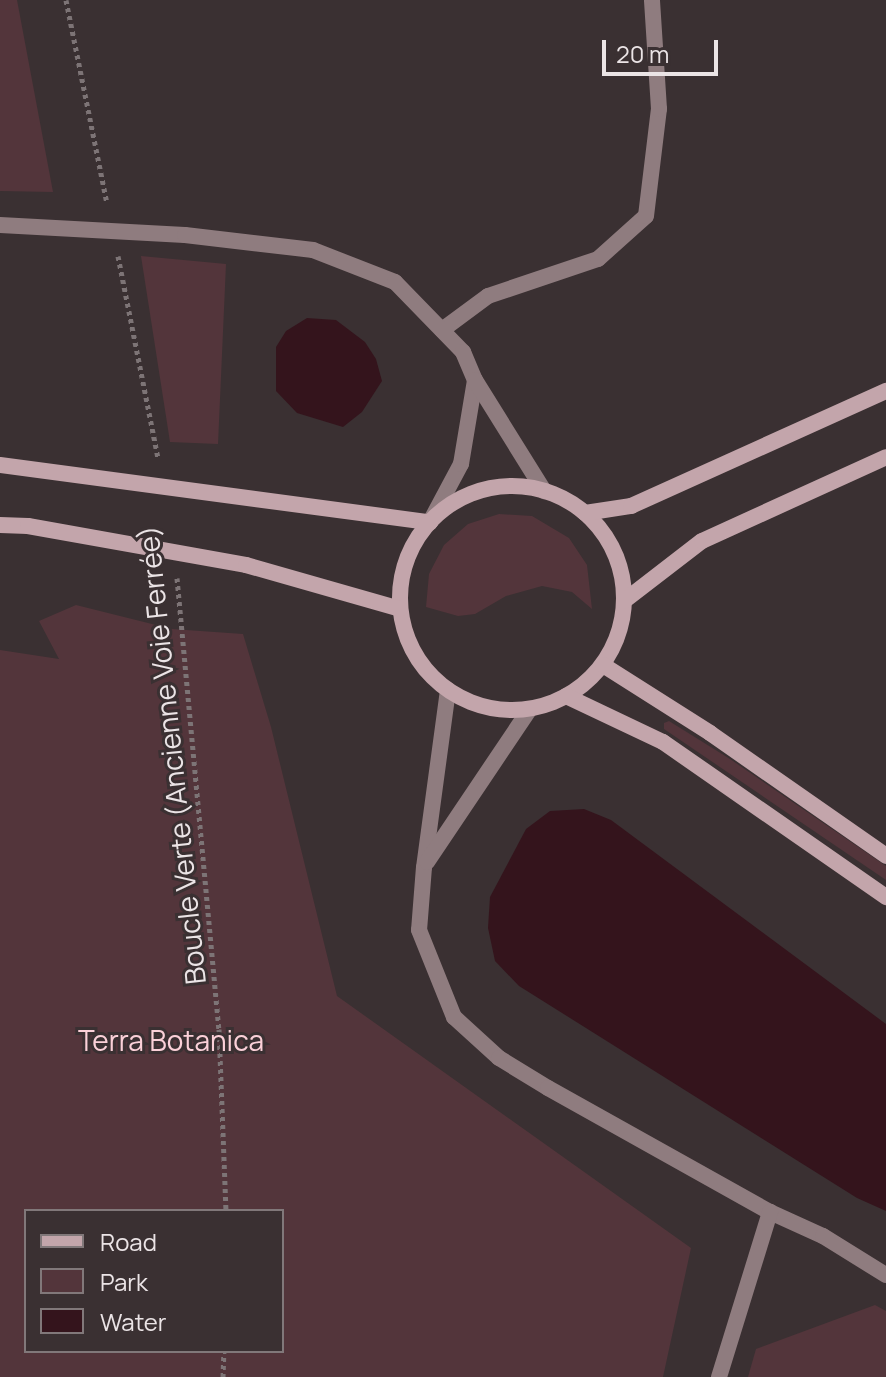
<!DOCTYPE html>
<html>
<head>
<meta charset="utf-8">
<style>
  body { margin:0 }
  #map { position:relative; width:886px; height:1377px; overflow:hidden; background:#3a3032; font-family:Manrope,sans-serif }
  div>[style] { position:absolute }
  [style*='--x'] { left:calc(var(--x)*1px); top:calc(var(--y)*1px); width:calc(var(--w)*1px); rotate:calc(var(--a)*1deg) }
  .green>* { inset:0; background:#53353b }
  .water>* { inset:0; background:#34141c }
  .path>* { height:5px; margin-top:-2.5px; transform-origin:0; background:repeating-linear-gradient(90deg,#7d7476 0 4px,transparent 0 8px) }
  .lane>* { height:16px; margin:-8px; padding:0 8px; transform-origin:8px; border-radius:8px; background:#8f7c7f }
  .street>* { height:16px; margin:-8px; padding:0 8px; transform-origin:8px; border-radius:8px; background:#8f7c7f }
  .secondary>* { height:16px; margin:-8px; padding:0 8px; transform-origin:8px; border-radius:8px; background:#c3a5ab }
  .secondary>.ring { margin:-8px; padding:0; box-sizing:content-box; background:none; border:16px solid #c3a5ab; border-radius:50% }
  span { translate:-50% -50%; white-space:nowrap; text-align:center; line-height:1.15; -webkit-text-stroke:6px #3a3032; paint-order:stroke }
  .street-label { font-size:28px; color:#ebe4e6 }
  .park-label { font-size:28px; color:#fbd0d8 }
  .legend { position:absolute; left:24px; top:1209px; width:260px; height:144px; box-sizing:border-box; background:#3a3032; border:2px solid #81787a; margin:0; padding:10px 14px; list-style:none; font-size:24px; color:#ebe4e6 }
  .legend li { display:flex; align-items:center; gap:16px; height:40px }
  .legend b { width:40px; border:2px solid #81787a }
  .scale { position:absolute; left:602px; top:40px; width:116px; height:36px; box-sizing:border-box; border:4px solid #ebe4e6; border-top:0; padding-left:10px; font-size:24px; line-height:28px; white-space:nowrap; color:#ebe4e6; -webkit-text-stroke:6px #3a3032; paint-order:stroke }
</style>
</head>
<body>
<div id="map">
  <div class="green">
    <i style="clip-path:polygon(0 0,17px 0,53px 192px,0 191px)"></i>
    <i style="clip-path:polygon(141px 256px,226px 264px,218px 444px,170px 442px)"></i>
    <i style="clip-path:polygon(499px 514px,532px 516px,569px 538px,587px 565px,592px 609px,572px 592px,542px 586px,506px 596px,475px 614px,458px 616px,426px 607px,429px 574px,444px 545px,468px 524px)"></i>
    <i style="clip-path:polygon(evenodd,76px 605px,172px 629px,243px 634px,271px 727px,337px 996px,691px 1248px,663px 1377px,0 1377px,0 650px,59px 659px,39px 621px,76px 605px,26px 1211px,282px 1211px,282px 1351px,26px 1351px,26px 1211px)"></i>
    <i style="clip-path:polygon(669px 721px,730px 759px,886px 866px,886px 880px,664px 729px,664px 723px)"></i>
    <i style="clip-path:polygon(875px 1305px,886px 1311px,886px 1377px,748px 1377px,756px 1349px)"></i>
  </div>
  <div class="water">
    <i style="clip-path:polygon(307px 318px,336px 320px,365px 342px,376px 359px,382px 381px,362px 412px,343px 427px,297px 413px,276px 391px,276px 347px,286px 331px)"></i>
    <i style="clip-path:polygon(584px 809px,611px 820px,886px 1024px,886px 1211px,857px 1198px,519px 986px,495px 961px,488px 928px,490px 897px,526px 829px,550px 811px)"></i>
  </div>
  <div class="path">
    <i style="--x:66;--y:0;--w:207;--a:78.6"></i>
    <i style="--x:118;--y:256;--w:206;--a:78.8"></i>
    <i style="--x:177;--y:578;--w:453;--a:84.7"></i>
    <i style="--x:219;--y:1029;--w:182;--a:87.8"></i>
    <i style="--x:223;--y:1377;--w:26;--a:-88"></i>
  </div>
  <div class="lane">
    <i style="--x:442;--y:330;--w:57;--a:-36.5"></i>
    <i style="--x:488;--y:296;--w:116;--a:-18.6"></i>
    <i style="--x:598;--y:259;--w:64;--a:-41.9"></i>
    <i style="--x:646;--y:216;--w:108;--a:-83.1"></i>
    <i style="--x:659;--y:109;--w:109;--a:-93.7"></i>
    <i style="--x:448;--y:690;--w:179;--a:97.7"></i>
    <i style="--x:424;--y:867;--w:63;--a:94.5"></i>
    <i style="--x:419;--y:930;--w:94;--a:68.1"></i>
    <i style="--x:454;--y:1017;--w:61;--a:42.3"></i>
    <i style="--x:499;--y:1058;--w:57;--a:31.5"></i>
    <i style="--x:548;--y:1088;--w:254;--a:29.2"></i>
    <i style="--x:770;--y:1212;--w:58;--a:24.4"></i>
    <i style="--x:823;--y:1236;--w:74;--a:31.8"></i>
    <i style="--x:427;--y:862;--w:184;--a:-56.1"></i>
    <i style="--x:719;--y:1377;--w:173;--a:-72.8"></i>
  </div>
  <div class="street">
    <i style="--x:0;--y:225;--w:185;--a:3.1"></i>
    <i style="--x:185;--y:235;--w:129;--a:6.7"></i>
    <i style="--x:313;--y:250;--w:88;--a:21.3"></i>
    <i style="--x:395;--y:282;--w:98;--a:45.8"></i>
    <i style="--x:463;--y:352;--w:30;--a:67"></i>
    <i style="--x:430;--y:522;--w:66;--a:-61.9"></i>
    <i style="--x:461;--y:464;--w:85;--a:-80.5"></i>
    <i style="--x:475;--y:380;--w:131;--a:58.1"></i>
  </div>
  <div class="secondary">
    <i style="--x:0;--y:465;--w:434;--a:7.6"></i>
    <i class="ring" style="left:400px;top:486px;width:208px;height:208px"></i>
    <i style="--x:585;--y:513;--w:47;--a:-8.7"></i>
    <i style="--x:631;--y:506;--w:280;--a:-24.3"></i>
    <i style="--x:0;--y:525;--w:28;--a:2"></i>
    <i style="--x:28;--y:526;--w:221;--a:10.1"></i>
    <i style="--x:246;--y:565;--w:160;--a:15.9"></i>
    <i style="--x:624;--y:601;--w:98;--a:-37.6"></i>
    <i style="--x:702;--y:541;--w:202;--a:-24.5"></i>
    <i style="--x:603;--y:665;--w:127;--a:32.4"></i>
    <i style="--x:710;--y:733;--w:215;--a:34.9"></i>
    <i style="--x:566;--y:696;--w:107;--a:25.4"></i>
    <i style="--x:663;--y:742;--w:272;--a:34.8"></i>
  </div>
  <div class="street-label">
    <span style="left:171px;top:755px;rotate:-96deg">Boucle Verte (Ancienne Voie Ferrée)</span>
  </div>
  <div class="park-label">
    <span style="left:171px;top:1040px">Terra Botanica</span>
  </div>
  <ul class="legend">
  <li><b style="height:10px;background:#c3a5ab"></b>Road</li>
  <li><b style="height:22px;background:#53353b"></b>Park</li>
  <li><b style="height:22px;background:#34141c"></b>Water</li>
  </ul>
  <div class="scale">20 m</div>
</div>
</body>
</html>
